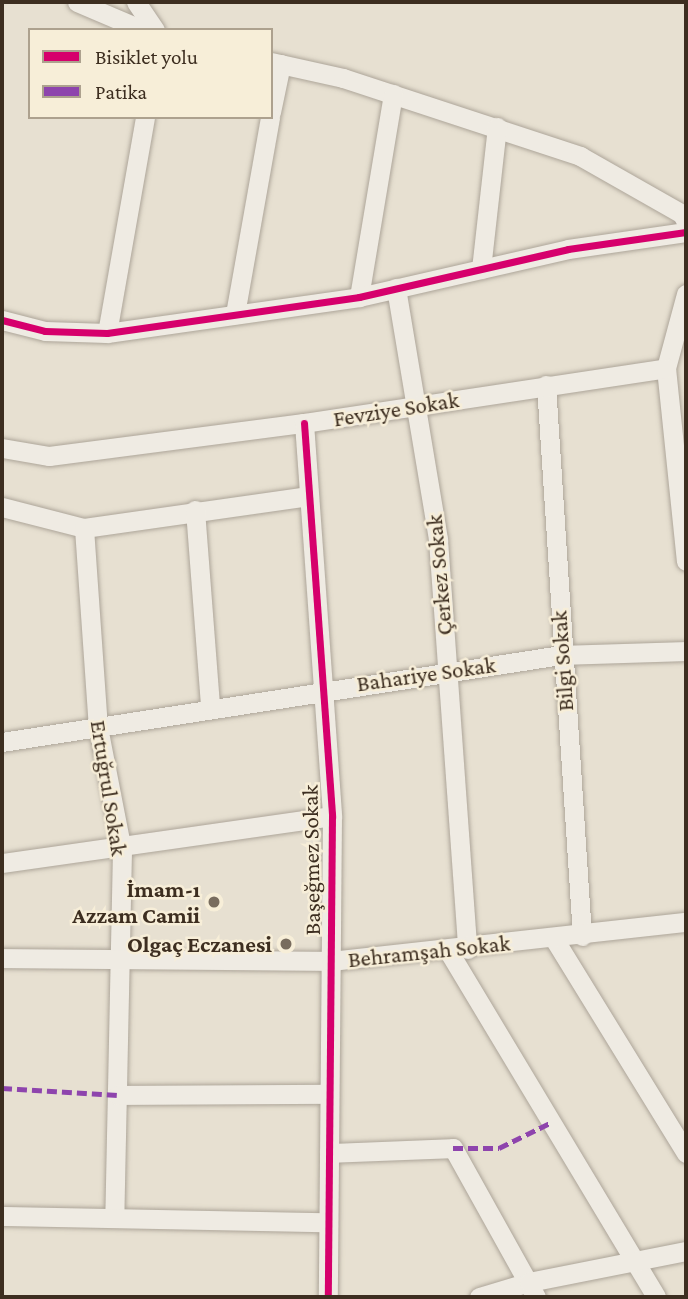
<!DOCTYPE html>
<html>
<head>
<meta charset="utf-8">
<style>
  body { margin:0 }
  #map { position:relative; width:688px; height:1299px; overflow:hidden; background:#e7e0d1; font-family:"Crimson Pro",serif }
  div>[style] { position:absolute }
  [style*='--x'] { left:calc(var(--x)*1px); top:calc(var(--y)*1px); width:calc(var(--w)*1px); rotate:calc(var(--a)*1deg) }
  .roads { filter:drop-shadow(0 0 2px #ada599) drop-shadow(0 0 2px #ada599) }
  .street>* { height:19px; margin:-9.5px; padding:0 9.5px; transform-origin:9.5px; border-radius:9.5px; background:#efebe3 }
  .quiet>* { height:5px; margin-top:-2.5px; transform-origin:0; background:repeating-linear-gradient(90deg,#8e44ad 0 10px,transparent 0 15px) }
  .cycleway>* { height:7px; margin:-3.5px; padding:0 3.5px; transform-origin:3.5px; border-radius:3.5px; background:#d6006c }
  .dots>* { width:19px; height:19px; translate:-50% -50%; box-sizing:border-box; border:4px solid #f7eed8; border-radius:50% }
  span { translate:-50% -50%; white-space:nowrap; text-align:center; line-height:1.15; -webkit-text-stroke:5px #f7eed8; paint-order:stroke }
  .street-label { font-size:23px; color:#3d2e20 }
  .poi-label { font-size:23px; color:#3d2e20; font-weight:700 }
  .right { translate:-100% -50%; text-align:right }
  .frame { position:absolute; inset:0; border:4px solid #3d2e20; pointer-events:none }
  .legend { position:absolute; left:28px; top:28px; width:245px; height:91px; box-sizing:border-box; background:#f7eed8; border:2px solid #ada18e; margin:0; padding:9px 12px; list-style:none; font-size:21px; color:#3d2e20 }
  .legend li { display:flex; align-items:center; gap:14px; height:35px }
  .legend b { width:35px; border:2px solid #ada18e }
</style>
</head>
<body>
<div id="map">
  <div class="roads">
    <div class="street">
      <i style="--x:77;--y:2;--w:72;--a:23"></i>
      <i style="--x:136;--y:2;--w:34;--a:56"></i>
      <i style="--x:271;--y:62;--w:74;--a:12.5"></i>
      <i style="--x:343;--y:78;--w:250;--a:18.2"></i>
      <i style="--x:580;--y:156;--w:117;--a:29.6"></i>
      <i style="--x:682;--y:214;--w:9;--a:63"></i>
      <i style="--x:271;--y:112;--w:49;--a:-78.2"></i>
      <i style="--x:481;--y:269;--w:143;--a:-83.6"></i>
      <i style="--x:396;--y:288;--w:255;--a:80.5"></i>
      <i style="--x:438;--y:540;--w:410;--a:85.9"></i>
      <i style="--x:686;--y:294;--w:77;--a:105.1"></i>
      <i style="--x:666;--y:368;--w:194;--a:84.1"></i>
      <i style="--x:359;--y:297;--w:206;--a:-80.5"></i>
      <i style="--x:235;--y:314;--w:200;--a:-79.9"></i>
      <i style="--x:2;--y:320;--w:44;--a:14.3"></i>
      <i style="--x:45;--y:331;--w:62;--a:1.8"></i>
      <i style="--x:107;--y:333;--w:255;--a:-8.1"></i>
      <i style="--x:359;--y:297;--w:214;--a:-12.9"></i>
      <i style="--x:568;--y:249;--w:119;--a:-8.2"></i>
      <i style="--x:107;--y:333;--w:219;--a:-80"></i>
      <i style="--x:546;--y:385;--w:552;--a:86.26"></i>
      <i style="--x:304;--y:423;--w:394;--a:85.9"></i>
      <i style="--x:332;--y:816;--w:481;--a:90.5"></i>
      <i style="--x:2;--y:448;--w:48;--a:9.7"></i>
      <i style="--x:49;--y:456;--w:257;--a:-7.4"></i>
      <i style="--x:304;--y:423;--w:366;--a:-8.6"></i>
      <i style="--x:2;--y:507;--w:85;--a:14.4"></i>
      <i style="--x:84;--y:528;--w:227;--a:-8.1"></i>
      <i style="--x:195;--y:510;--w:198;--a:85.6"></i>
      <i style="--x:84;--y:528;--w:199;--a:86"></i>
      <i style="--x:98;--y:727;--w:125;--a:79"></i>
      <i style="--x:122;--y:850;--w:367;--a:91.2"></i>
      <i style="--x:2;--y:742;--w:566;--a:-8.85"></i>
      <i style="--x:561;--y:655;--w:125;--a:-1.8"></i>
      <i style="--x:2;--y:863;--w:333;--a:-8.1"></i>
      <i style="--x:553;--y:937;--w:254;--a:58.4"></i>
      <i style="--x:449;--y:952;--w:402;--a:59"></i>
      <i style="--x:2;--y:958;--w:329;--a:0.5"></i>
      <i style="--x:331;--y:961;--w:357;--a:-6.3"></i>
      <i style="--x:118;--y:1095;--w:210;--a:-0.3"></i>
      <i style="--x:329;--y:1153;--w:124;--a:-2.3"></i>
      <i style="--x:453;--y:1148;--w:171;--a:60.9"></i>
      <i style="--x:2;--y:1216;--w:325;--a:1.1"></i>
      <i style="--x:479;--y:1297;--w:52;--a:-16.7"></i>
      <i style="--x:529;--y:1282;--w:160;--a:-11.2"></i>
    </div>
  </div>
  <div class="quiet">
    <i style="--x:2;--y:1088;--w:116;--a:3.5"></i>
    <i style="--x:453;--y:1148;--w:46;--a:0"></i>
    <i style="--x:499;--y:1148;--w:59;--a:-26.1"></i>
  </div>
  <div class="cycleway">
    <i style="--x:2;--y:320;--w:44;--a:14.3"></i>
    <i style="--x:45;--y:331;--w:62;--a:1.8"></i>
    <i style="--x:107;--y:333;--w:255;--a:-8.1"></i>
    <i style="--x:359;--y:297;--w:214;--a:-12.9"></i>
    <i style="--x:568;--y:249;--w:119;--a:-8.2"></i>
    <i style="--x:304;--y:423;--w:394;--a:85.9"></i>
    <i style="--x:332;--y:816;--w:481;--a:90.5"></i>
  </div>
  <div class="dots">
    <i style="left:214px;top:902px;background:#786c5e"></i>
    <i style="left:286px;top:944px;background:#786c5e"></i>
  </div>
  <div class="street-label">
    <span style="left:396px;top:409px;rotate:-9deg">Fevziye Sokak</span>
    <span style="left:439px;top:575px;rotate:-95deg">Çerkez Sokak</span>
    <span style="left:562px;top:661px;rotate:-94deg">Bilgi Sokak</span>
    <span style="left:426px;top:674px;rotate:-8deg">Bahariye Sokak</span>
    <span style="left:109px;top:788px;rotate:81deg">Ertuğrul Sokak</span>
    <span style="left:311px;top:860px;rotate:-91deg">Başeğmez Sokak</span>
    <span style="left:429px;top:951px;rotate:-6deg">Behramşah Sokak</span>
  </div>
  <div class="poi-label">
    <span class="right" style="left:200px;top:902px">İmam-ı<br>Azzam Camii</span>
    <span class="right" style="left:272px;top:944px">Olgaç Eczanesi</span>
  </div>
  <div class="frame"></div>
  <ul class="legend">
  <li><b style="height:9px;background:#d6006c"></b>Bisiklet yolu</li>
  <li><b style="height:9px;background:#8e44ad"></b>Patika</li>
  </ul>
</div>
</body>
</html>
